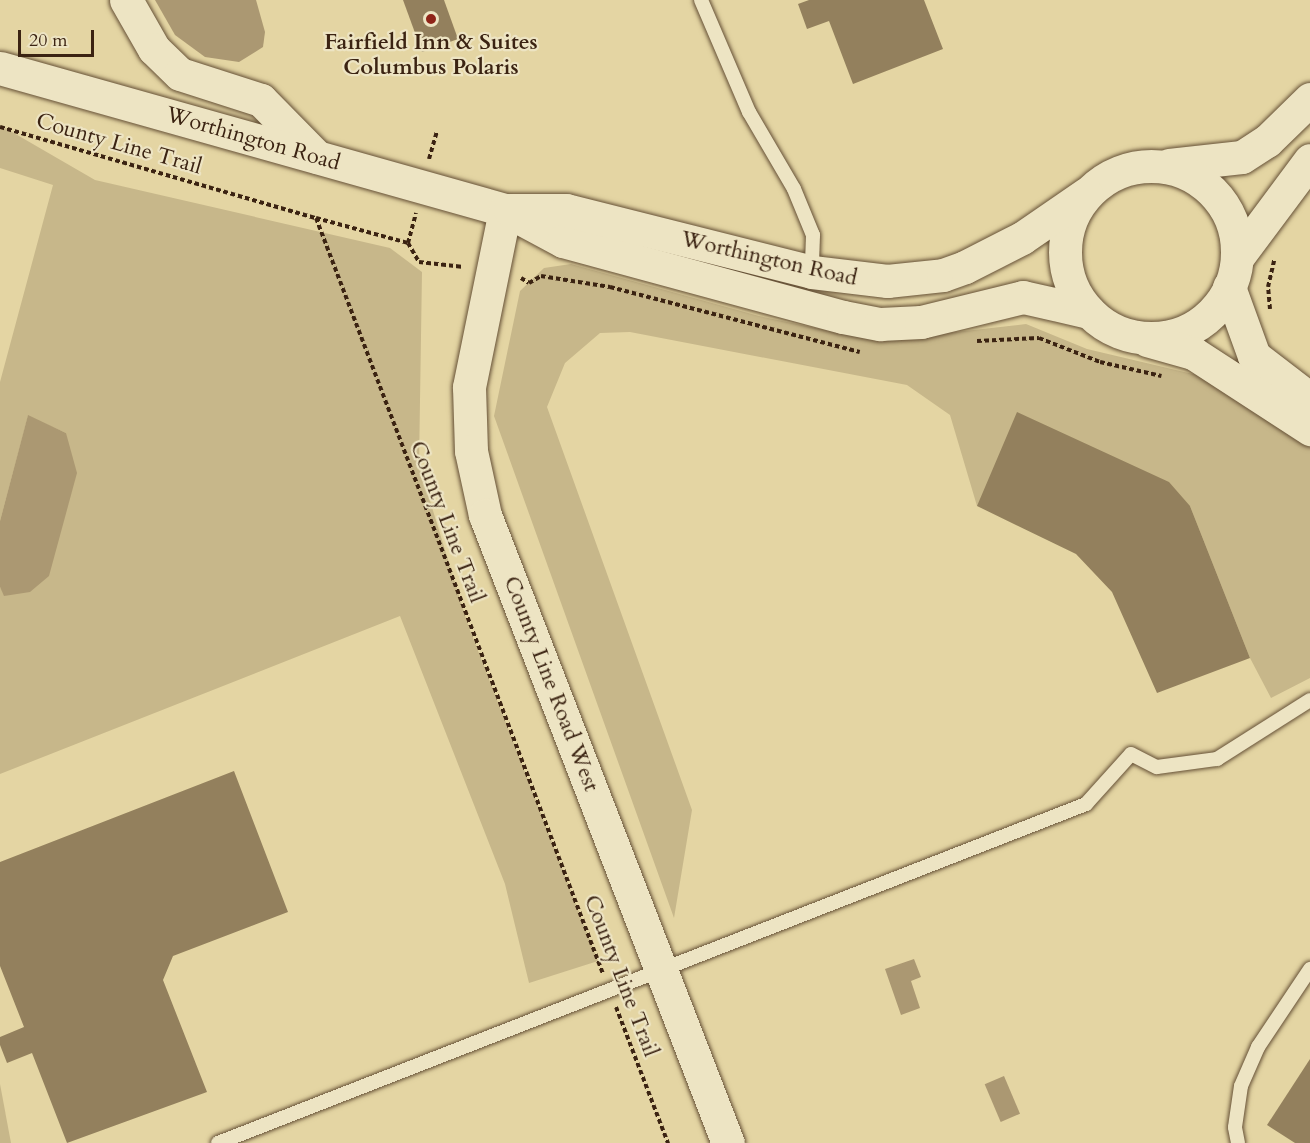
<!DOCTYPE html>
<html>
<head>
<meta charset="utf-8">
<style>
  body { margin:0 }
  #map { position:relative; width:1310px; height:1143px; overflow:hidden; background:#e4d5a3; font-family:Cardo,serif }
  div>[style] { position:absolute }
  [style*='--x'] { left:calc(var(--x)*1px); top:calc(var(--y)*1px); width:calc(var(--w)*1px); rotate:calc(var(--a)*1deg) }
  .green>* { inset:0; background:#c7b78a }
  .water>* { inset:0; background:#ab9872; transform-origin:0 0 }
  .building>* { inset:0; background:#93805d }
  .path>* { height:4px; margin-top:-2px; transform-origin:0; background:repeating-linear-gradient(90deg,#3b2312 0 4.5px,transparent 0 7.5px) }
  .roads { filter:drop-shadow(0 0 2px #655036) drop-shadow(0 0 2px #655036) }
  .lane>* { height:14px; margin:-7px; padding:0 7px; transform-origin:7px; border-radius:7px; background:#ede4c3 }
  .secondary>* { height:33px; margin:-16.5px; padding:0 16.5px; transform-origin:16.5px; border-radius:16.5px; background:#ede4c3 }
  .secondary>.ring { margin:-16.5px; padding:0; box-sizing:content-box; background:none; border:33px solid #ede4c3; border-radius:50% }
  .dots>* { width:16px; height:16px; translate:-50% -50%; box-sizing:border-box; border:3px solid #ede4c3; border-radius:50% }
  span { translate:-50% -50%; white-space:nowrap; text-align:center; line-height:1.15; -webkit-text-stroke:4.5px #ede4c3; paint-order:stroke }
  .poi-label { font-size:22px; color:#3b2312; font-weight:700 }
  .street-label { font-size:22px; color:#3b2312 }
  .scale { position:absolute; left:18px; top:30px; width:76px; height:27px; box-sizing:border-box; border:3px solid #3b2312; border-top:0; padding-left:8px; font-size:18px; line-height:21px; white-space:nowrap; color:#3b2312; -webkit-text-stroke:4px #ede4c3; paint-order:stroke }
</style>
</head>
<body>
<div id="map">
  <div class="green">
    <i style="clip-path:polygon(0 125px,95px 180px,390px 248px,422px 272px,419px 465px,468px 625px,598px 961px,529px 983px,505px 884px,400px 616px,0 774px,0 587px,5px 596px,66px 433px,28px 416px,0 521px,0 382px,53px 185px,0 168px)"></i>
    <i style="clip-path:polygon(571px 264px,759px 316px,877px 341px,1026px 324px,1087px 349px,1197px 375px,1310px 442px,1310px 678px,1271px 698px,1250px 658px,1190px 506px,977px 506px,950px 415px,907px 385px,630px 332px,600px 333px,565px 363px,547px 407px,692px 810px,674px 918px,494px 416px,520px 291px,544px 268px)"></i>
    <i style="clip-path:polygon(0 1084px,11px 1143px,0 1143px)"></i>
  </div>
  <div class="water">
    <i style="clip-path:polygon(155px 0,256px 0,265px 32px,263px 47px,239px 62px,205px 57px,175px 35px)"></i>
    <i style="clip-path:polygon(28px 415px,66px 433px,77px 473px,49px 576px,30px 592px,4px 596px,0 587px,0 521px)"></i>
    <i style="clip-path:polygon(914px 959px,921px 977px,911px 981px,920px 1008px,901px 1015px,885px 969px)"></i>
    <i style="left:1004px;top:1076px;width:41px;height:21px;rotate:67deg"></i>
  </div>
  <div class="building">
    <i style="clip-path:polygon(403px 0,444px 0,458px 39px,422px 52px)"></i>
    <i style="clip-path:polygon(809px 0,924px 0,943px 49px,853px 84px,829px 21px,807px 29px,798px 4px)"></i>
    <i style="clip-path:polygon(1017px 412px,1169px 482px,1190px 506px,1250px 658px,1157px 693px,1112px 592px,1076px 554px,977px 506px)"></i>
    <i style="clip-path:polygon(234px 771px,288px 912px,173px 956px,163px 980px,207px 1092px,67px 1143px,32px 1053px,7px 1063px,0 1045px,0 1037px,24px 1027px,0 966px,0 862px)"></i>
    <i style="clip-path:polygon(1310px 1059px,1310px 1143px,1295px 1143px,1267px 1125px)"></i>
  </div>
  <div class="path">
    <i style="--x:0;--y:127;--w:329;--a:16.1"></i>
    <i style="--x:316;--y:218;--w:809;--a:69.21"></i>
    <i style="--x:429;--y:159;--w:29;--a:-74"></i>
    <i style="--x:316;--y:218;--w:95;--a:15.2"></i>
    <i style="--x:408;--y:243;--w:22;--a:60"></i>
    <i style="--x:419;--y:262;--w:45;--a:6.3"></i>
    <i style="--x:408;--y:243;--w:31;--a:-75"></i>
    <i style="--x:521;--y:278;--w:9;--a:32"></i>
    <i style="--x:529;--y:283;--w:14;--a:-30"></i>
    <i style="--x:541;--y:276;--w:70;--a:9.1"></i>
    <i style="--x:610;--y:287;--w:258;--a:14.6"></i>
    <i style="--x:1270;--y:309;--w:22;--a:-95"></i>
    <i style="--x:1268;--y:287;--w:28;--a:-77"></i>
    <i style="--x:977;--y:341;--w:62;--a:-2.8"></i>
    <i style="--x:1039;--y:338;--w:66;--a:21.5"></i>
    <i style="--x:1100;--y:362;--w:63;--a:12.9"></i>
    <i style="--x:616;--y:1007;--w:146;--a:69.1"></i>
  </div>
  <div class="roads">
    <div class="lane">
      <i style="--x:701;--y:0;--w:122;--a:66.8"></i>
      <i style="--x:749;--y:112;--w:89;--a:59.7"></i>
      <i style="--x:794;--y:189;--w:50;--a:67.6"></i>
      <i style="--x:813;--y:235;--w:37;--a:92"></i>
      <i style="--x:218;--y:1143;--w:932;--a:-21.33"></i>
      <i style="--x:1086;--y:804;--w:67;--a:-48"></i>
      <i style="--x:1131;--y:754;--w:29;--a:27"></i>
      <i style="--x:1157;--y:767;--w:61;--a:-7.6"></i>
      <i style="--x:1217;--y:759;--w:110;--a:-32.4"></i>
      <i style="--x:1238;--y:1143;--w:16;--a:-101"></i>
      <i style="--x:1235;--y:1127;--w:41;--a:-81.7"></i>
      <i style="--x:1241;--y:1086;--w:43;--a:-66.4"></i>
      <i style="--x:1258;--y:1047;--w:94;--a:-56.3"></i>
    </div>
    <div class="secondary">
      <i style="--x:126;--y:0;--w:56;--a:60.3"></i>
      <i style="--x:154;--y:49;--w:36;--a:44"></i>
      <i style="--x:180;--y:74;--w:85;--a:17.8"></i>
      <i style="--x:261;--y:100;--w:80;--a:45.5"></i>
      <i style="--x:0;--y:68;--w:525;--a:15.71"></i>
      <i style="--x:505;--y:210;--w:66;--a:28.1"></i>
      <i style="--x:563;--y:241;--w:290;--a:15.2"></i>
      <i style="--x:843;--y:317;--w:38;--a:11"></i>
      <i style="--x:880;--y:324;--w:41;--a:-2.8"></i>
      <i style="--x:921;--y:322;--w:105;--a:-13.8"></i>
      <i style="--x:1023;--y:297;--w:68;--a:12.8"></i>
      <i style="--x:1169;--y:165;--w:73;--a:-6.3"></i>
      <i style="--x:1242;--y:157;--w:30;--a:-33"></i>
      <i style="--x:1267;--y:141;--w:60;--a:-44.3"></i>
      <i class="ring" style="left:1065px;top:166px;width:139px;height:139px"></i>
      <i style="--x:505;--y:210;--w:181;--a:101.5"></i>
      <i style="--x:469;--y:387;--w:64;--a:88.2"></i>
      <i style="--x:471;--y:451;--w:66;--a:77.7"></i>
      <i style="--x:485;--y:515;--w:673;--a:68.85"></i>
      <i style="--x:510;--y:210;--w:56;--a:0"></i>
      <i style="--x:566;--y:210;--w:254;--a:14.1"></i>
      <i style="--x:812;--y:272;--w:76;--a:6.8"></i>
      <i style="--x:887;--y:281;--w:56;--a:-6.1"></i>
      <i style="--x:943;--y:275;--w:23;--a:-20"></i>
      <i style="--x:965;--y:267;--w:64;--a:-27"></i>
      <i style="--x:1022;--y:238;--w:78;--a:-34.5"></i>
      <i style="--x:1237;--y:258;--w:122;--a:-53.3"></i>
      <i style="--x:1229;--y:287;--w:73;--a:70.1"></i>
      <i style="--x:1254;--y:356;--w:71;--a:37.5"></i>
      <i style="--x:1147;--y:340;--w:48;--a:15.8"></i>
      <i style="--x:1193;--y:353;--w:140;--a:33"></i>
    </div>
  </div>
  <div class="dots">
    <i style="left:431px;top:19px;background:#8f2418"></i>
  </div>
  <div class="poi-label">
    <span style="left:431px;top:55px">Fairfield Inn &amp; Suites<br>Columbus Polaris</span>
  </div>
  <div class="street-label">
    <span style="left:253px;top:139px;rotate:16deg">Worthington Road</span>
    <span style="left:119px;top:144px;rotate:16deg">County Line Trail</span>
    <span style="left:769px;top:259px;rotate:13deg">Worthington Road</span>
    <span style="left:447px;top:522px;rotate:69deg">County Line Trail</span>
    <span style="left:551px;top:684px;rotate:69deg">County Line Road West</span>
    <span style="left:621px;top:976px;rotate:69deg">County Line Trail</span>
  </div>
  <div class="scale">20 m</div>
</div>
</body>
</html>
